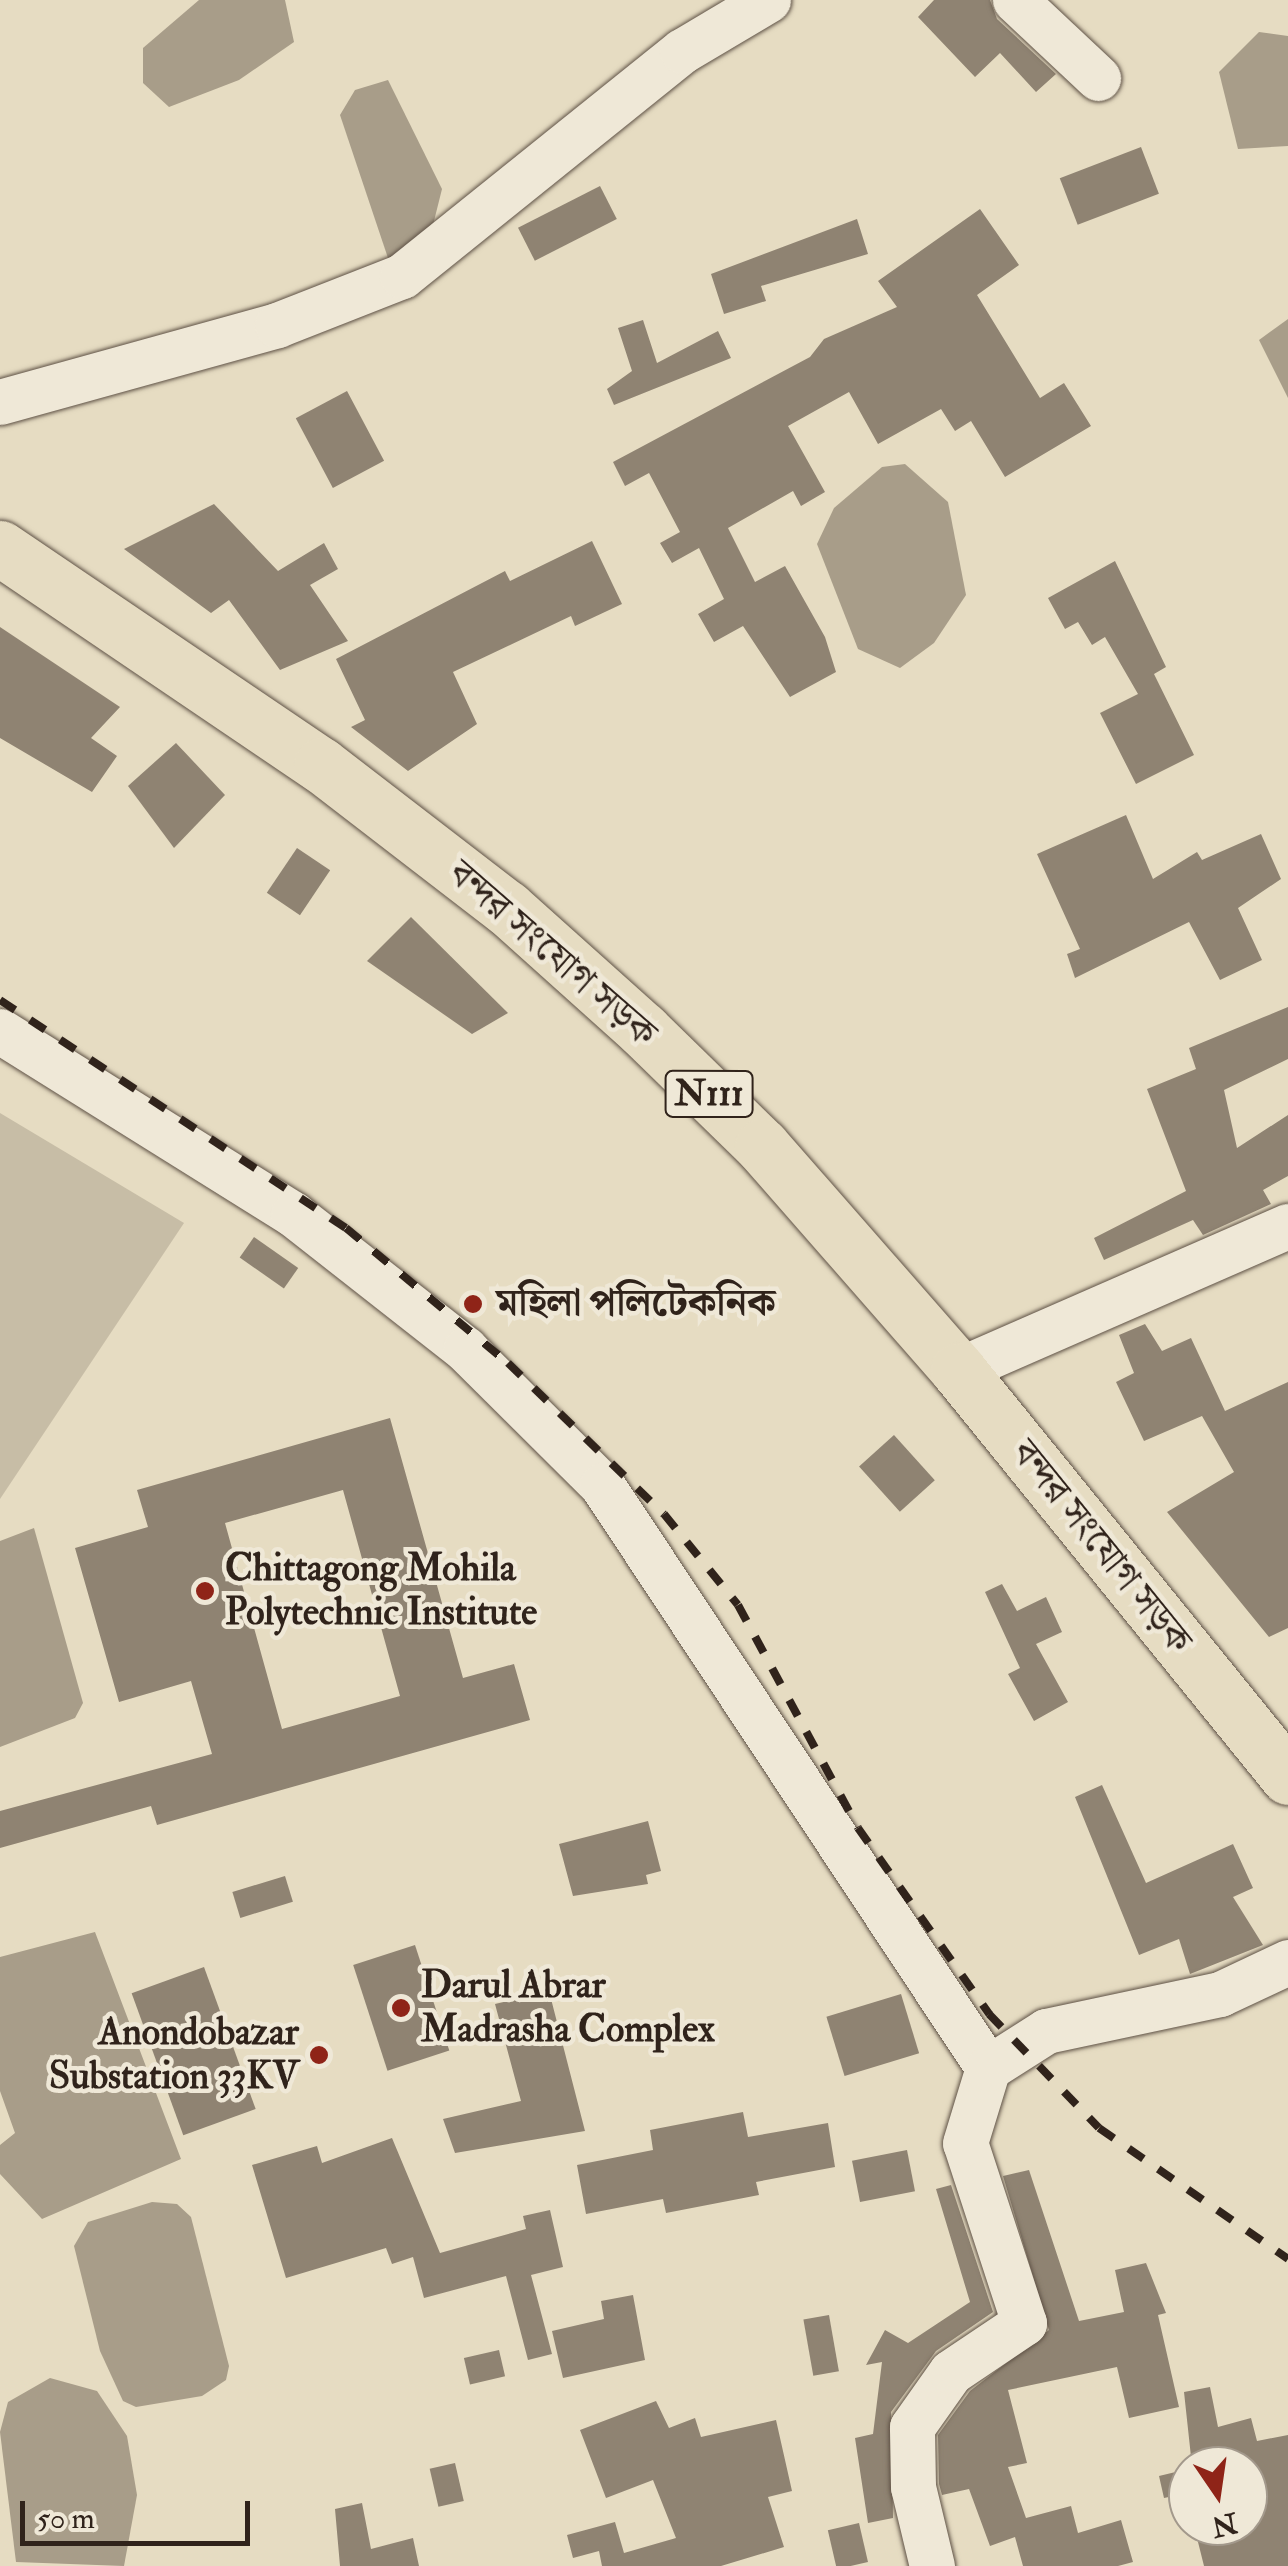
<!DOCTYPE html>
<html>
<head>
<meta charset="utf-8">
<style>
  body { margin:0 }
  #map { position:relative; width:1288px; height:2566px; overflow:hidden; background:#e6dcc2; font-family:"IM FELL Double Pica","Noto Serif Bengali",serif }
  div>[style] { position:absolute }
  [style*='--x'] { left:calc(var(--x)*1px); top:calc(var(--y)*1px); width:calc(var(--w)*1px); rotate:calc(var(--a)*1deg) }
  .green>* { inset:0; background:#c7bda6 }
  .water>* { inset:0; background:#a89d89 }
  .building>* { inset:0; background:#8f8372; transform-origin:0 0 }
  .roads { filter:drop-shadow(0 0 2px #5e5145) drop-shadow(0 0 2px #5e5145) }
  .minor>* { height:45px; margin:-22.5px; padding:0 22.5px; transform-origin:22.5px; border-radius:22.5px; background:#efe8d7 }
  .highway>* { height:55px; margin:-27.5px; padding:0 27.5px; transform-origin:27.5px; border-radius:27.5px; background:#e6dcc2 }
  .rail>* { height:8px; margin-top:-4px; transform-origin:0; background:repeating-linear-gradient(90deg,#30231b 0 18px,transparent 0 36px) }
  .dots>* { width:28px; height:28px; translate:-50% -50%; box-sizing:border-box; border:5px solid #efe8d7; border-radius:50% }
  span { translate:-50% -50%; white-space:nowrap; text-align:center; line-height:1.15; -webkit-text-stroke:9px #efe8d7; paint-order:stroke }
  .shield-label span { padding:2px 8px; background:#efe8d7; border:2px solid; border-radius:8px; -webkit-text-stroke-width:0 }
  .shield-label { font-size:35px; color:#30231b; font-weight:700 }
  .street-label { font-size:38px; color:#30231b }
  .poi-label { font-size:38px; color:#30231b; font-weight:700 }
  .left { translate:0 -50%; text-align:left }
  .right { translate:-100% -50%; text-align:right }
  .north { position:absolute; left:1168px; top:2446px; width:100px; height:100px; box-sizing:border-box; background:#efe8d7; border:2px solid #a3998c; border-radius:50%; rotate:167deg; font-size:28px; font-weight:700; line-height:40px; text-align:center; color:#30231b }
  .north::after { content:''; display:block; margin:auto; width:35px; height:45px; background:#8f2418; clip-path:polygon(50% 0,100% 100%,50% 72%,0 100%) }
  .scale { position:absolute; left:20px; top:2501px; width:230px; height:45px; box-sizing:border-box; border:5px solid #30231b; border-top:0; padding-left:12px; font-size:30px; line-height:35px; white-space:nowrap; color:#30231b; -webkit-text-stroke:8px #efe8d7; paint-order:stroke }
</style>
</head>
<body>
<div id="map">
  <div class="green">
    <i style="clip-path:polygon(0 1113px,184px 1223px,0 1499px)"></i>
  </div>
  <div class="water">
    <i style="clip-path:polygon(199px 0,285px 0,294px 42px,239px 80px,169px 107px,143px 83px,143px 48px)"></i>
    <i style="clip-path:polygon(1259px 32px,1288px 36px,1288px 146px,1238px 149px,1219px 72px)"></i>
    <i style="clip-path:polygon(388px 80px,442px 189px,431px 233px,389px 261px,340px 115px,355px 90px)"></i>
    <i style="clip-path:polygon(1288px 319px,1288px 398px,1259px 340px)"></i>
    <i style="clip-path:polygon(905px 464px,948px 502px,966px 595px,934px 643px,900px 668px,858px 649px,817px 544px,834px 508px,882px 467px)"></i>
    <i style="clip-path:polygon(34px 1528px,83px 1703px,75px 1718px,0 1747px,0 1541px)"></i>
    <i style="clip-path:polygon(95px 1932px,181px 2159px,42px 2219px,0 2174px,0 2145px,15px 2133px,0 2091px,0 1957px)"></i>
    <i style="clip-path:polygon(152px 2202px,177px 2204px,191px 2217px,229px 2366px,226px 2380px,202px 2396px,136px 2407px,123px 2401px,100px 2351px,74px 2246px,88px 2222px)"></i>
    <i style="clip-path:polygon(50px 2378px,97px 2391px,127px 2436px,137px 2495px,124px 2566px,16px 2562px,0 2432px,8px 2402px)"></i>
  </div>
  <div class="building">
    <i style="clip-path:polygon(934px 0,990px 0,997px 19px,1056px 74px,1036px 92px,1000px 53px,975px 77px,918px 17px)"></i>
    <i style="left:1141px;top:147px;width:50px;height:87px;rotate:69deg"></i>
    <i style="left:600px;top:186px;width:37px;height:92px;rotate:63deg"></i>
    <i style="clip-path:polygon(980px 209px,1019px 265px,977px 295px,1040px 398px,1064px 383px,1091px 426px,1005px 477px,971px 421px,955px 431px,941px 409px,878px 444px,849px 392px,788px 426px,825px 492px,801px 506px,793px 491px,728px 528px,755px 582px,785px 566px,825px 637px,836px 672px,790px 697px,743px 626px,714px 642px,698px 614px,724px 599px,699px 548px,672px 563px,660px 543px,680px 532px,649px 473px,625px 486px,613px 462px,810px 357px,824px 339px,897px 307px,878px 281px)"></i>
    <i style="clip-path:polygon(857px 219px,868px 254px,761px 286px,766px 301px,724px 314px,711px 274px)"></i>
    <i style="clip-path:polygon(643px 320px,657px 363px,718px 331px,731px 358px,614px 405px,607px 389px,632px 371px,618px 328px)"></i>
    <i style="left:347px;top:391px;width:79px;height:58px;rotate:62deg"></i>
    <i style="clip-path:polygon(214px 504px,278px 571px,324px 543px,338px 569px,310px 585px,348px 641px,280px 670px,229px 600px,211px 613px,124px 549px)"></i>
    <i style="clip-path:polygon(592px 541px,622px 604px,575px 626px,571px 616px,453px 672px,477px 724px,408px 771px,351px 727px,365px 720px,336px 659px,505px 571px,510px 581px)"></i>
    <i style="clip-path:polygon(1115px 561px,1166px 667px,1154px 674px,1194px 755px,1136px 784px,1100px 713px,1138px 694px,1105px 637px,1092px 645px,1078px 622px,1065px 629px,1048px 598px)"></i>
    <i style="clip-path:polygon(0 627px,120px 707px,91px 738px,117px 756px,92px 792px,0 738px)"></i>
    <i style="clip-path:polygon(176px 743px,225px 795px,174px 848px,128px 786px)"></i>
    <i style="clip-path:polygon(1126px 815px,1153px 879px,1197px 852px,1202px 860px,1261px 834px,1281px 879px,1238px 908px,1262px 960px,1220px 980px,1189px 922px,1075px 978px,1067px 954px,1080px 949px,1037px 854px)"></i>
    <i style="left:297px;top:848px;width:40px;height:54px;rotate:34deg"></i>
    <i style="clip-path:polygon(411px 917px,508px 1013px,472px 1034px,367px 961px)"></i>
    <i style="clip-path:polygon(1288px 1007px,1288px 1059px,1224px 1090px,1237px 1148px,1288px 1115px,1288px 1176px,1263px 1190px,1271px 1204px,1203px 1235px,1193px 1220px,1104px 1260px,1094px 1238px,1186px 1191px,1147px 1089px,1196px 1069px,1189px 1048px)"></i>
    <i style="left:254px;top:1237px;width:54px;height:25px;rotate:35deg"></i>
    <i style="clip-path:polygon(1145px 1324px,1162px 1351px,1191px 1338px,1225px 1411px,1288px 1382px,1288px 1628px,1269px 1637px,1167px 1512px,1234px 1472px,1202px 1416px,1144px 1441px,1116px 1382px,1134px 1373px,1119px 1335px)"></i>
    <i style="clip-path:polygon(evenodd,390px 1418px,463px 1678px,514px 1664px,530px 1720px,157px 1825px,151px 1806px,0 1848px,0 1811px,212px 1754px,191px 1681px,119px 1702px,75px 1548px,148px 1527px,137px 1490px,390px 1418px,343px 1490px,400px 1696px,282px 1729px,225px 1523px,343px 1490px)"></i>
    <i style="left:894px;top:1435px;width:61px;height:47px;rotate:48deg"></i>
    <i style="clip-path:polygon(1002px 1584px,1017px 1611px,1046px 1597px,1062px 1632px,1036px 1644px,1068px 1702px,1034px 1721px,1008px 1674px,1020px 1668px,985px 1592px)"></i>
    <i style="clip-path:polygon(1102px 1785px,1146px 1883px,1233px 1844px,1253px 1888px,1233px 1897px,1263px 1945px,1190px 1974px,1179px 1939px,1139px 1955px,1075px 1797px)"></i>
    <i style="clip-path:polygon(648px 1821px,661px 1871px,646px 1875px,648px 1884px,573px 1896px,559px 1844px)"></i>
    <i style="left:285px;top:1876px;width:27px;height:55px;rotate:73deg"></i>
    <i style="left:415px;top:1945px;width:111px;height:65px;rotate:72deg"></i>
    <i style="left:204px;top:1967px;width:151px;height:77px;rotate:70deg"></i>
    <i style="clip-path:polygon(549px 1991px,585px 2131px,455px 2153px,443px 2119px,521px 2101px,495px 2004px)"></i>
    <i style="left:901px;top:1994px;width:62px;height:78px;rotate:73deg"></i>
    <i style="clip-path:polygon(743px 2112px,748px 2137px,828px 2123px,835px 2167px,756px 2182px,759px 2195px,666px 2213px,663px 2199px,586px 2214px,577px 2165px,653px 2150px,650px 2130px)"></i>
    <i style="clip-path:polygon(392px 2138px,440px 2253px,526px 2229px,523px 2216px,550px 2210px,563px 2267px,531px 2275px,552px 2354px,528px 2360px,506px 2276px,424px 2298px,413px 2257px,392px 2264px,386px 2248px,286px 2278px,252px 2165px,317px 2146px,322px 2163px)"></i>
    <i style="left:907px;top:2150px;width:42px;height:56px;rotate:79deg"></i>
    <i style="clip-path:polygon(1029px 2170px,1079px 2321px,1124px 2312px,1115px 2270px,1146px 2263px,1166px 2313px,1158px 2315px,1179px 2407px,1129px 2418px,1117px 2367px,1008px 2390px,1027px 2463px,1008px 2467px,1026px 2518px,1071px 2506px,1078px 2533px,1121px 2520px,1133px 2562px,1118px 2566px,1023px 2566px,1015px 2537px,990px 2546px,969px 2489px,942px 2495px,939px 2484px,938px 2435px,970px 2391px,1049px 2330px,1003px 2176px)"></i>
    <i style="clip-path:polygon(951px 2185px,993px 2312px,936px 2351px,891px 2412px,893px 2518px,868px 2523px,855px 2438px,873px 2434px,882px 2362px,866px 2365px,885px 2330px,908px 2343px,970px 2302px,936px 2189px)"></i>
    <i style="clip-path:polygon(633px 2295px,645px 2360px,563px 2378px,552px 2331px,604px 2319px,601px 2301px)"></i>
    <i style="left:829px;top:2315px;width:57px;height:26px;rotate:80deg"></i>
    <i style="left:499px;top:2350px;width:27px;height:36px;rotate:77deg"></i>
    <i style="clip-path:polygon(1210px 2387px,1218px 2427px,1251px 2418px,1257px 2441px,1288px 2435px,1288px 2566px,1204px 2566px,1194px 2526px,1248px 2526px,1248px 2466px,1192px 2466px,1184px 2392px)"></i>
    <i style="clip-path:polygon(656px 2401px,669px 2428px,695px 2418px,701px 2437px,776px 2420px,792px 2491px,768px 2497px,784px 2547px,721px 2566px,602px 2566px,599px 2551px,573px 2558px,567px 2535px,615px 2522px,624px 2553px,676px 2538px,653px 2480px,606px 2498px,580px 2430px)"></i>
    <i style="left:455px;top:2463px;width:39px;height:26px;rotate:77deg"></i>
    <i style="clip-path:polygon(1188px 2469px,1188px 2493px,1164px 2498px,1159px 2476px)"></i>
    <i style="clip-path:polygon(362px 2503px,371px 2549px,413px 2538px,419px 2566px,340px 2566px,335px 2509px)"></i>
    <i style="left:859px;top:2523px;width:40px;height:32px;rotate:77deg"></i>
  </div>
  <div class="roads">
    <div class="minor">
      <i style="--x:1015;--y:0;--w:114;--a:43.2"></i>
      <i style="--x:0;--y:402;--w:288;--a:-15.5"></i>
      <i style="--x:277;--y:325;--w:134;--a:-21.4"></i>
      <i style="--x:402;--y:276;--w:359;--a:-38.8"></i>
      <i style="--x:682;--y:51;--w:100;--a:-30.7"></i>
      <i style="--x:0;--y:1031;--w:345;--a:32"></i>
      <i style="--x:293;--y:1214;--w:219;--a:38.1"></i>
      <i style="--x:465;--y:1349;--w:193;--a:44.8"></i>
      <i style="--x:602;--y:1485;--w:699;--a:56.49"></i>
      <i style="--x:958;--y:1370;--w:360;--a:-23.6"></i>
      <i style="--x:932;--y:2566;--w:81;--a:-103.5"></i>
      <i style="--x:913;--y:2487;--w:60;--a:-91"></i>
      <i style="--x:912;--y:2427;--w:67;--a:-54.7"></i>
      <i style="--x:951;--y:2372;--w:88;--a:-33.9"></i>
      <i style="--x:1024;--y:2323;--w:189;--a:-108.1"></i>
      <i style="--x:965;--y:2143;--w:78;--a:-73"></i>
      <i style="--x:988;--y:2068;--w:69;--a:-32.5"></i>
      <i style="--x:1046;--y:2031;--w:178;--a:-12"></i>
      <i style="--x:1220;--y:1994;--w:75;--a:-25.2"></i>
    </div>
    <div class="highway">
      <i style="--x:0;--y:548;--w:387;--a:34.1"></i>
      <i style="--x:321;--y:765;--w:235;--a:37.6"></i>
      <i style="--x:507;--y:908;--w:183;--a:41.9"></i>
      <i style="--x:643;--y:1030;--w:166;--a:44.3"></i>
      <i style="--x:762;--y:1146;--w:298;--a:48.8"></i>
      <i style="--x:958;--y:1370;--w:524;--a:50.96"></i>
    </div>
  </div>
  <div class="rail">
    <i style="--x:0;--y:1000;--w:414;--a:33.4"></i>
    <i style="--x:346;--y:1228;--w:211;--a:39.8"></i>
    <i style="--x:508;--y:1363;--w:217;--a:44.1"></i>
    <i style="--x:664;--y:1514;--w:117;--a:50.9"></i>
    <i style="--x:738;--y:1605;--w:253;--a:61.7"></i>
    <i style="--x:858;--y:1828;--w:228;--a:54.8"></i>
    <i style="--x:989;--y:2014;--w:158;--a:46"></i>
    <i style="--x:1099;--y:2128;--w:230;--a:34.7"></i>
  </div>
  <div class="dots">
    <i style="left:473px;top:1304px;background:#8f2418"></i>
    <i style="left:205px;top:1591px;background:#8f2418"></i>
    <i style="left:401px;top:2008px;background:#8f2418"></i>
    <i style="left:319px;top:2055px;background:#8f2418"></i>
  </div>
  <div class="shield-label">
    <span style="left:709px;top:1094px">N111</span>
  </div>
  <div class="street-label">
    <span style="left:552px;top:954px;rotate:41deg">বন্দর সংযোগ সড়ক</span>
    <span style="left:1101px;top:1547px;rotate:51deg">বন্দর সংযোগ সড়ক</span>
  </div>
  <div class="poi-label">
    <span class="left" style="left:496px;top:1304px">মহিলা পলিটেকনিক</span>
    <span class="left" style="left:225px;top:1591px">Chittagong Mohila<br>Polytechnic Institute</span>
    <span class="left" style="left:421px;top:2008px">Darul Abrar<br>Madrasha Complex</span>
    <span class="right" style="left:299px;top:2055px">Anondobazar<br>Substation 33KV</span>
  </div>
  <div class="north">N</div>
  <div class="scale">50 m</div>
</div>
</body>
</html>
